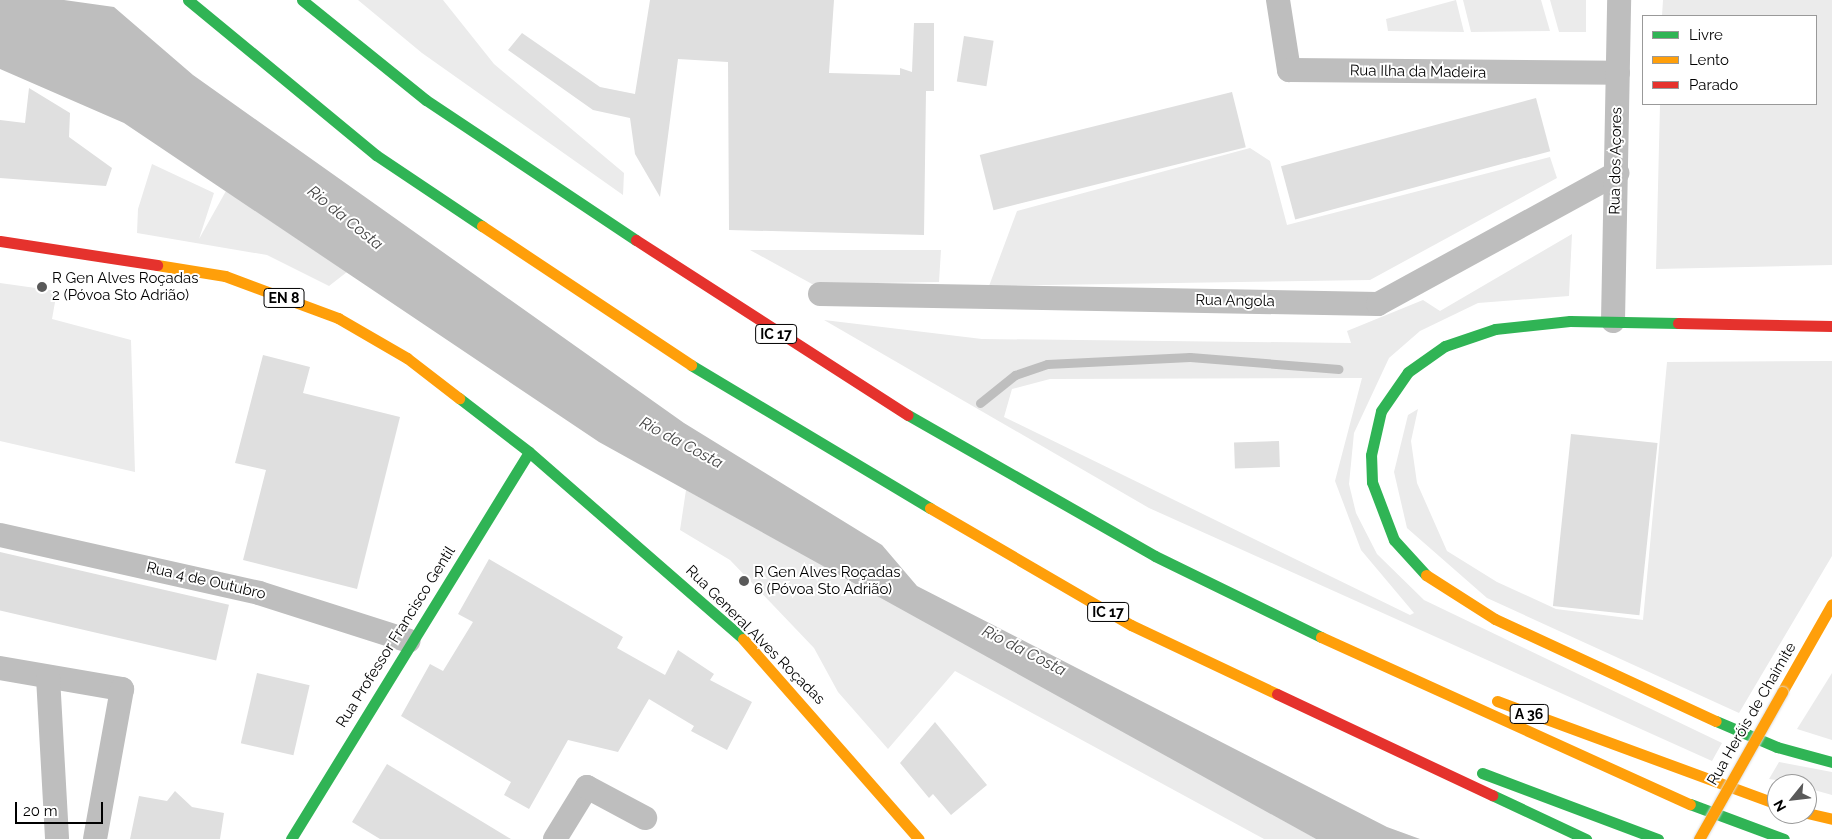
<!DOCTYPE html>
<html>
<head>
<meta charset="utf-8">
<style>
  body { margin:0 }
  #map { position:relative; width:1832px; height:839px; overflow:hidden; background:#fff; font-family:Raleway,sans-serif }
  div>[style] { position:absolute }
  [style*='--x'] { left:calc(var(--x)*1px); top:calc(var(--y)*1px); width:calc(var(--w)*1px); rotate:calc(var(--a)*1deg) }
  .green>* { inset:0; background:#ebebeb }
  .water>* { inset:0; background:#bebebe }
  .stream>* { height:9px; margin:-4.5px; padding:0 4.5px; transform-origin:4.5px; border-radius:4.5px; background:#bebebe }
  .building>* { inset:0; background:#dfdfdf; transform-origin:0 0 }
  .street>* { height:24px; margin:-12px; padding:0 12px; transform-origin:12px; border-radius:12px; background:#bebebe }
  .fast>* { height:11px; margin:-5.5px; padding:0 5.5px; transform-origin:5.5px; border-radius:5.5px; background:#30b455 }
  .slow>* { height:11px; margin:-5.5px; padding:0 5.5px; transform-origin:5.5px; border-radius:5.5px; background:#ff9f0a }
  .jam>* { height:11px; margin:-5.5px; padding:0 5.5px; transform-origin:5.5px; border-radius:5.5px; background:#e5322d }
  .bridges { filter:drop-shadow(0 0 1px #dbdbdb) drop-shadow(0 0 1px #dbdbdb) }
  .slow-bridge>* { height:11px; margin:-5.5px; padding:0 5.5px; transform-origin:5.5px; border-radius:5.5px; background:#ff9f0a }
  .dots>* { width:14px; height:14px; translate:-50% -50%; box-sizing:border-box; border:2px solid #fff; border-radius:50% }
  span { translate:-50% -50%; white-space:nowrap; text-align:center; line-height:1.15; -webkit-text-stroke:4px #fff; paint-order:stroke }
  .shield-label span { padding:1px 4px; background:#fff; border:1px solid; border-radius:4px; -webkit-text-stroke-width:0 }
  .shield-label { font-size:14px; color:#000; font-weight:700 }
  .street-label { font-size:15px; color:#000 }
  .poi-label { font-size:15px; color:#000 }
  .left { translate:0 -50%; text-align:left }
  .water-label { font-size:16px; color:#434343; font-style:italic }
  .legend { position:absolute; left:1642px; top:15px; width:175px; height:90px; box-sizing:border-box; background:#fff; border:1px solid #999; margin:0; padding:6px 9px; list-style:none; font-size:15px; color:#000 }
  .legend li { display:flex; align-items:center; gap:10px; height:25px }
  .legend b { width:25px; border:1px solid #999 }
  .north { position:absolute; left:1767px; top:774px; width:50px; height:50px; box-sizing:border-box; background:#fff; border:1px solid #999; border-radius:50%; rotate:241deg; font-size:14px; font-weight:700; line-height:20px; text-align:center; color:#000 }
  .north::after { content:''; display:block; margin:auto; width:18px; height:22px; background:#595959; clip-path:polygon(50% 0,100% 100%,50% 72%,0 100%) }
  .scale { position:absolute; left:15px; top:802px; width:88px; height:22px; box-sizing:border-box; border:2px solid #000; border-top:0; padding-left:6px; font-size:15px; line-height:18px; white-space:nowrap; color:#000; -webkit-text-stroke:4px #fff; paint-order:stroke }
</style>
</head>
<body>
<div id="map">
  <div class="green">
    <i style="clip-path:polygon(358px 0,443px 0,494px 64px,624px 173px,623px 195px,422px 53px)"></i>
    <i style="clip-path:polygon(1456px 0,1464px 32px,1388px 31px,1386px 19px)"></i>
    <i style="clip-path:polygon(1463px 0,1541px 0,1550px 31px,1471px 32px)"></i>
    <i style="clip-path:polygon(1550px 0,1586px 0,1586px 32px,1559px 32px)"></i>
    <i style="clip-path:polygon(1663px 0,1832px 0,1832px 265px,1656px 269px,1660px 104px,1816px 104px,1816px 16px,1662px 16px)"></i>
    <i style="clip-path:polygon(1250px 148px,1270px 161px,1287px 225px,1550px 157px,1557px 178px,1370px 280px,989px 286px,1017px 211px)"></i>
    <i style="clip-path:polygon(152px 164px,214px 193px,199px 239px,226px 191px,347px 272px,329px 286px,267px 255px,137px 233px,138px 209px)"></i>
    <i style="clip-path:polygon(evenodd,1572px 234px,1569px 296px,1478px 303px,1420px 331px,1389px 358px,1354px 433px,1349px 484px,1356px 513px,1377px 554px,1424px 600px,1722px 743px,1712px 761px,1149px 508px,824px 320px,982px 339px,1351px 343px,1347px 331px,1423px 300px,1440px 311px,1572px 234px,1362px 378px,1335px 481px,1361px 550px,1414px 613px,1410px 615px,1004px 417px,1012px 389px,1050px 379px,1362px 378px)"></i>
    <i style="clip-path:polygon(750px 250px,941px 250px,939px 282px,812px 284px)"></i>
    <i style="clip-path:polygon(0 283px,57px 291px,52px 319px,131px 340px,135px 472px,0 441px)"></i>
    <i style="clip-path:polygon(1832px 361px,1832px 556px,1739px 713px,1487px 598px,1407px 528px,1394px 472px,1408px 415px,1418px 409px,1411px 441px,1417px 483px,1447px 551px,1497px 582px,1556px 609px,1643px 620px,1667px 362px)"></i>
    <i style="clip-path:polygon(686px 490px,1161px 751px,1316px 839px,1264px 839px,955px 671px,888px 749px,838px 692px,814px 648px,730px 560px,680px 530px)"></i>
    <i style="clip-path:polygon(1832px 673px,1832px 740px,1797px 729px)"></i>
    <i style="clip-path:polygon(1779px 762px,1832px 772px,1832px 795px,1807px 788px,1807px 784px,1769px 779px)"></i>
  </div>
  <div class="water">
    <i style="clip-path:polygon(0 0,64px 0,114px 7px,193px 75px,684px 423px,882px 545px,917px 586px,1387px 827px,1420px 839px,1316px 839px,599px 442px,124px 123px,0 69px)"></i>
  </div>
  <div class="stream">
    <i style="--x:980;--y:403;--w:45;--a:-38.7"></i>
    <i style="--x:1015;--y:375;--w:34;--a:-19"></i>
    <i style="--x:1047;--y:364;--w:143;--a:-2.8"></i>
    <i style="--x:1190;--y:357;--w:149;--a:4.6"></i>
  </div>
  <div class="building">
    <i style="clip-path:polygon(650px 0,834px 0,829px 73px,900px 75px,900px 68px,912px 72px,914px 23px,934px 23px,934px 91px,926px 91px,924px 235px,729px 230px,728px 62px,678px 59px,660px 197px,635px 154px,630px 118px,593px 110px,508px 50px,522px 33px,600px 87px,635px 94px)"></i>
    <i style="left:964px;top:36px;width:30px;height:46px;rotate:9deg"></i>
    <i style="clip-path:polygon(29px 88px,70px 113px,69px 137px,112px 168px,106px 186px,0 178px,0 120px,25px 123px)"></i>
    <i style="left:1232px;top:92px;width:57px;height:260px;rotate:76deg"></i>
    <i style="left:1536px;top:98px;width:55px;height:264px;rotate:75deg"></i>
    <i style="clip-path:polygon(263px 355px,310px 367px,303px 393px,400px 417px,357px 589px,243px 560px,266px 470px,235px 463px)"></i>
    <i style="left:1571px;top:434px;width:87px;height:173px;rotate:6deg"></i>
    <i style="left:1279px;top:441px;width:26px;height:45px;rotate:88deg"></i>
    <i style="left:0;top:552px;width:235px;height:57px;rotate:13deg"></i>
    <i style="clip-path:polygon(489px 559px,623px 637px,617px 648px,665px 675px,678px 650px,714px 674px,710px 680px,752px 702px,727px 750px,691px 731px,694px 726px,649px 699px,618px 752px,568px 740px,529px 809px,504px 795px,511px 782px,401px 716px,430px 664px,443px 671px,473px 622px,458px 614px)"></i>
    <i style="left:257px;top:673px;width:54px;height:72px;rotate:13deg"></i>
    <i style="clip-path:polygon(935px 722px,987px 785px,951px 815px,933px 794px,929px 798px,900px 763px)"></i>
    <i style="clip-path:polygon(387px 764px,511px 839px,380px 839px,352px 822px)"></i>
    <i style="clip-path:polygon(175px 791px,192px 807px,224px 813px,220px 839px,130px 839px,139px 796px,167px 801px)"></i>
  </div>
  <div class="street">
    <i style="--x:1278;--y:0;--w:71;--a:81.1"></i>
    <i style="--x:1289;--y:70;--w:329;--a:0.5"></i>
    <i style="--x:820;--y:294;--w:558;--a:1.03"></i>
    <i style="--x:1378;--y:304;--w:273;--a:-28.7"></i>
    <i style="--x:1613;--y:321;--w:321;--a:-88.9"></i>
    <i style="--x:0;--y:535;--w:265;--a:12.6"></i>
    <i style="--x:259;--y:593;--w:157;--a:17.7"></i>
    <i style="--x:0;--y:668;--w:124;--a:9.8"></i>
    <i style="--x:122;--y:689;--w:152;--a:100.2"></i>
    <i style="--x:48;--y:677;--w:162;--a:86.8"></i>
    <i style="--x:555;--y:839;--w:61;--a:-58.4"></i>
    <i style="--x:587;--y:787;--w:66;--a:28.1"></i>
  </div>
  <div class="fast">
    <i style="--x:188;--y:0;--w:244;--a:39.5"></i>
    <i style="--x:376;--y:155;--w:128;--a:33.8"></i>
    <i style="--x:302;--y:0;--w:159;--a:38.9"></i>
    <i style="--x:426;--y:100;--w:252;--a:33.7"></i>
    <i style="--x:691;--y:365;--w:279;--a:30.9"></i>
    <i style="--x:459;--y:398;--w:88;--a:37.6"></i>
    <i style="--x:529;--y:452;--w:284;--a:41.1"></i>
    <i style="--x:908;--y:415;--w:284;--a:29.7"></i>
    <i style="--x:1155;--y:556;--w:185;--a:26"></i>
    <i style="--x:1426;--y:575;--w:47;--a:-132.4"></i>
    <i style="--x:1394;--y:540;--w:62;--a:-110.8"></i>
    <i style="--x:1372;--y:482;--w:27;--a:-92"></i>
    <i style="--x:1371;--y:455;--w:45;--a:-77.2"></i>
    <i style="--x:1381;--y:411;--w:47;--a:-55.3"></i>
    <i style="--x:1408;--y:372;--w:45;--a:-35.1"></i>
    <i style="--x:1445;--y:346;--w:53;--a:-18.8"></i>
    <i style="--x:1495;--y:329;--w:75;--a:-6.1"></i>
    <i style="--x:1570;--y:321;--w:108;--a:1.1"></i>
    <i style="--x:1716;--y:721;--w:66;--a:23.1"></i>
    <i style="--x:1777;--y:747;--w:57;--a:15.3"></i>
    <i style="--x:1482;--y:773;--w:188;--a:20.6"></i>
    <i style="--x:1492;--y:795;--w:104;--a:25.1"></i>
    <i style="--x:1690;--y:804;--w:100;--a:20.4"></i>
    <i style="--x:291;--y:839;--w:454;--a:-58.4"></i>
  </div>
  <div class="slow">
    <i style="--x:482;--y:226;--w:251;--a:33.6"></i>
    <i style="--x:157;--y:265;--w:69;--a:9.2"></i>
    <i style="--x:225;--y:276;--w:121;--a:20.4"></i>
    <i style="--x:338;--y:318;--w:80;--a:30.1"></i>
    <i style="--x:407;--y:358;--w:66;--a:37.6"></i>
    <i style="--x:930;--y:508;--w:233;--a:30.2"></i>
    <i style="--x:1131;--y:625;--w:161;--a:25.3"></i>
    <i style="--x:1426;--y:575;--w:82;--a:32.5"></i>
    <i style="--x:1495;--y:619;--w:243;--a:24.8"></i>
    <i style="--x:1321;--y:637;--w:405;--a:24.4"></i>
    <i style="--x:743;--y:639;--w:266;--a:48.7"></i>
    <i style="--x:1782;--y:692;--w:101;--a:-60.4"></i>
    <i style="--x:1497;--y:701;--w:298;--a:20.2"></i>
    <i style="--x:1807;--y:813;--w:26;--a:13"></i>
  </div>
  <div class="jam">
    <i style="--x:636;--y:240;--w:323;--a:32.8"></i>
    <i style="--x:0;--y:241;--w:159;--a:8.7"></i>
    <i style="--x:1678;--y:323;--w:154;--a:1.1"></i>
    <i style="--x:1277;--y:694;--w:238;--a:25.2"></i>
  </div>
  <div class="bridges">
    <div class="slow-bridge">
      <i style="--x:1699;--y:839;--w:169;--a:-60.5"></i>
    </div>
  </div>
  <div class="dots">
    <i style="left:42px;top:287px;background:#595959"></i>
    <i style="left:744px;top:581px;background:#595959"></i>
  </div>
  <div class="shield-label">
    <span style="left:284px;top:298px">EN 8</span>
    <span style="left:776px;top:334px">IC 17</span>
    <span style="left:1108px;top:612px">IC 17</span>
    <span style="left:1529px;top:714px">A 36</span>
  </div>
  <div class="street-label">
    <span style="left:1418px;top:72px;rotate:1deg">Rua Ilha da Madeira</span>
    <span style="left:1616px;top:161px;rotate:-89deg">Rua dos Açores</span>
    <span style="left:1235px;top:301px;rotate:1deg">Rua Angola</span>
    <span style="left:206px;top:581px;rotate:13deg">Rua 4 de Outubro</span>
    <span style="left:755px;top:635px;rotate:45deg">Rua General Alves Roçadas</span>
    <span style="left:396px;top:637px;rotate:-58deg">Rua Professor Francisco Gentil</span>
    <span style="left:1752px;top:714px;rotate:-60deg">Rua Heróis de Chaimite</span>
  </div>
  <div class="poi-label">
    <span class="left" style="left:52px;top:287px">R Gen Alves Roçadas<br>2 (Póvoa Sto Adrião)</span>
    <span class="left" style="left:754px;top:581px">R Gen Alves Roçadas<br>6 (Póvoa Sto Adrião)</span>
  </div>
  <div class="water-label">
    <span style="left:345px;top:218px;rotate:39deg">Rio da Costa</span>
    <span style="left:681px;top:443px;rotate:28deg">Rio da Costa</span>
    <span style="left:1024px;top:651px;rotate:27deg">Rio da Costa</span>
  </div>
  <ul class="legend">
  <li><b style="height:6px;background:#30b455"></b>Livre</li>
  <li><b style="height:6px;background:#ff9f0a"></b>Lento</li>
  <li><b style="height:6px;background:#e5322d"></b>Parado</li>
  </ul>
  <div class="north">N</div>
  <div class="scale">20 m</div>
</div>
</body>
</html>
